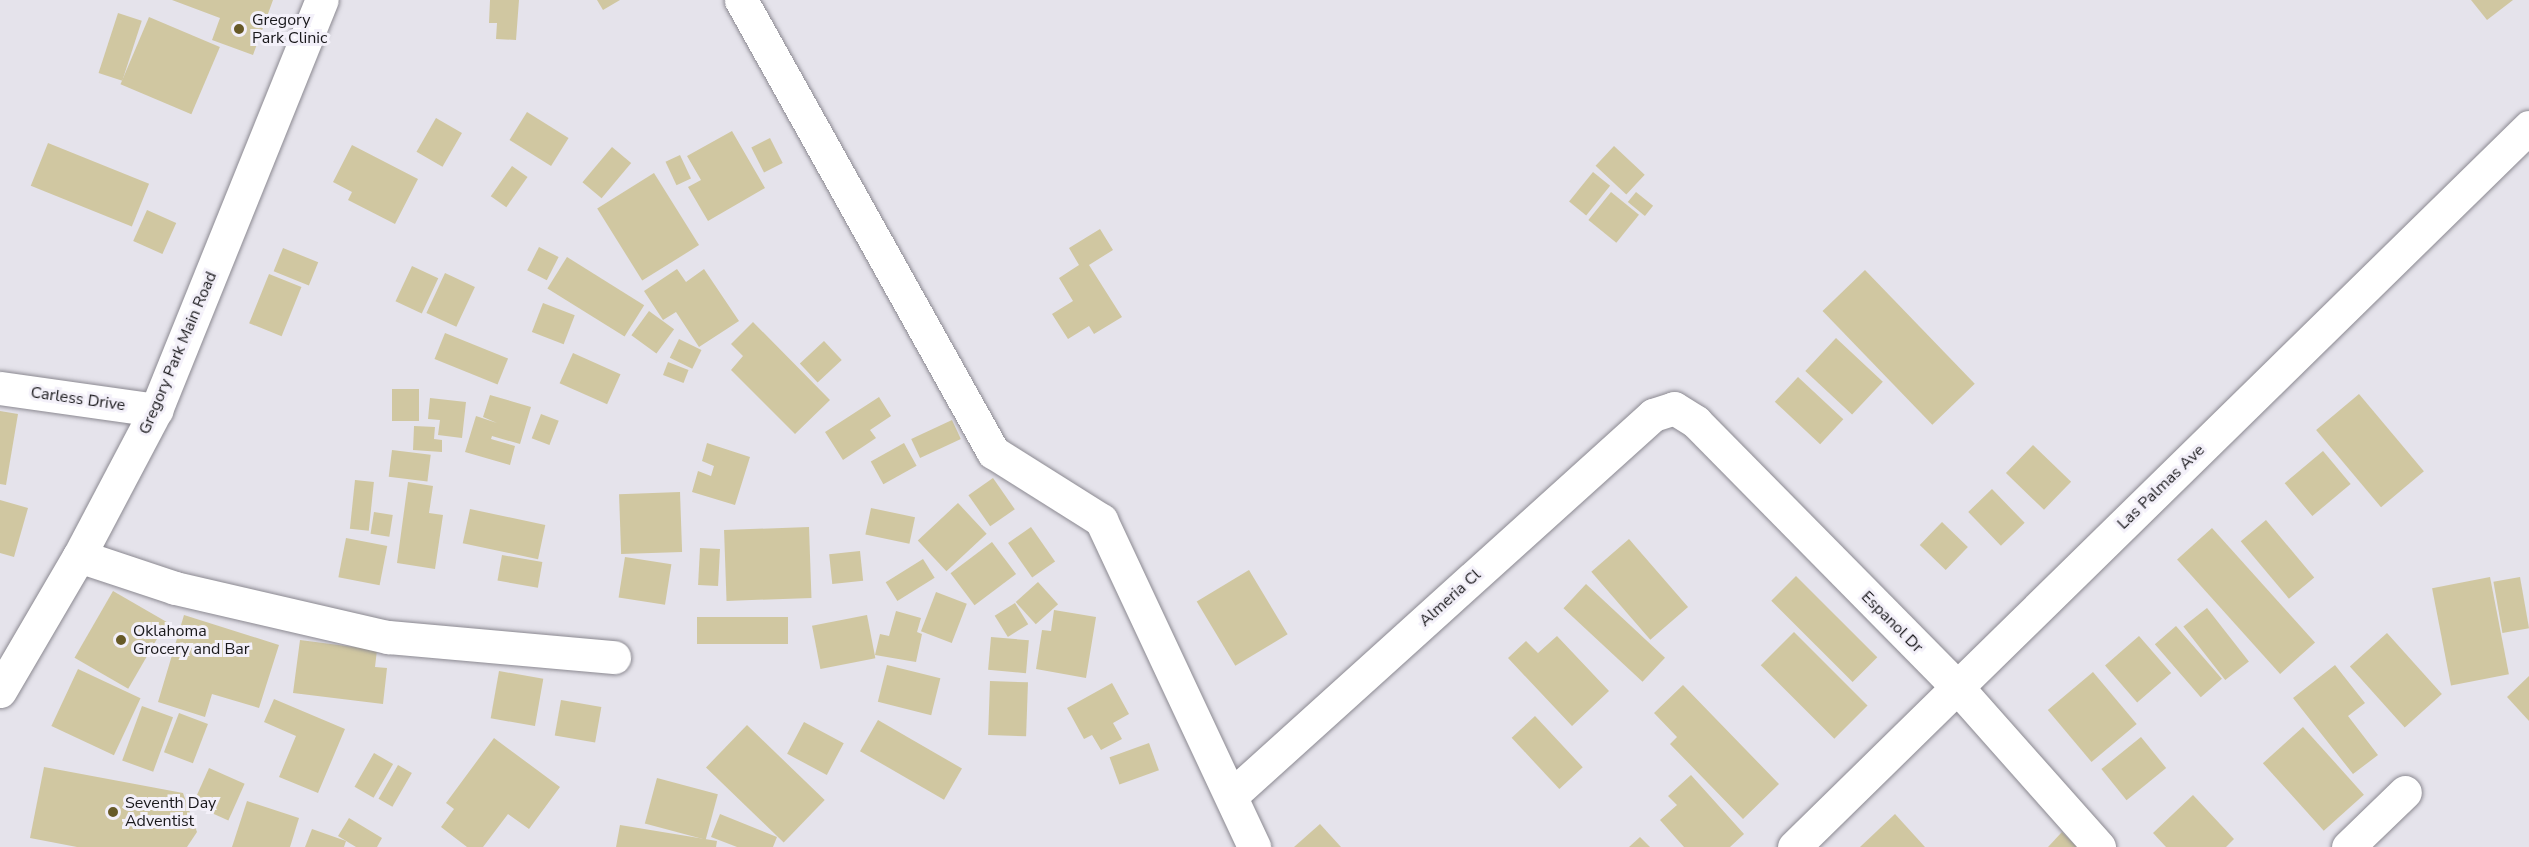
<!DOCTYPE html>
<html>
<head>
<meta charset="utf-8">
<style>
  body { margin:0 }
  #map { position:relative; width:2529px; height:847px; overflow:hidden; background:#e5e3eb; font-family:"Nunito Sans",sans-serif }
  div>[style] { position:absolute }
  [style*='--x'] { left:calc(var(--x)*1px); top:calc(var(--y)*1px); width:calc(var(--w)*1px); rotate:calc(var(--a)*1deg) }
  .building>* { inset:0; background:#d0c7a1; transform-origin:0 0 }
  .roads { filter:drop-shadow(0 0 2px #8b8991) drop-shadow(0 0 2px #8b8991) }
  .minor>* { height:33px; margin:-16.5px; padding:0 16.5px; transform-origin:16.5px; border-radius:16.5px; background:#fff }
  .dots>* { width:16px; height:16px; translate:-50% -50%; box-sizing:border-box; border:3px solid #f3f0f9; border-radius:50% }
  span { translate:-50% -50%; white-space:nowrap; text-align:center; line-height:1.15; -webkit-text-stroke:6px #f3f0f9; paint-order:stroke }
  .poi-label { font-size:16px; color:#19181b }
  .left { translate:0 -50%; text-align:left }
  .street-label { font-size:16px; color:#19181b }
</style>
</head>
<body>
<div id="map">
  <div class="building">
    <i style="clip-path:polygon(172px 0,273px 0,253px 55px,212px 40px,220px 18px)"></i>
    <i style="clip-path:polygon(490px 0,519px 0,516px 40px,496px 39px,497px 23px,489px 23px)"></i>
    <i style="clip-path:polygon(597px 0,620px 0,603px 10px)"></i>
    <i style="clip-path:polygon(2471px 0,2513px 0,2487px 20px)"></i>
    <i style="left:118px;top:13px;width:25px;height:63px;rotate:18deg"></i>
    <i style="left:149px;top:17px;width:77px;height:73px;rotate:23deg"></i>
    <i style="left:527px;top:112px;width:49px;height:33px;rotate:32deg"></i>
    <i style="left:436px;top:118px;width:30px;height:39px;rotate:30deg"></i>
    <i style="clip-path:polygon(732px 131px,765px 188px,708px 221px,688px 187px,701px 180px,687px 156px)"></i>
    <i style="left:770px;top:138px;width:28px;height:21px;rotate:63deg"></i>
    <i style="left:48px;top:143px;width:109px;height:46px;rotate:22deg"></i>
    <i style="clip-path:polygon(352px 145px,418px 179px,395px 224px,348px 200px,352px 192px,333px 182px)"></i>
    <i style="left:1614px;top:146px;width:42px;height:27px;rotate:43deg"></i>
    <i style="left:612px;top:147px;width:25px;height:46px;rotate:40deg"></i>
    <i style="left:680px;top:155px;width:26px;height:16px;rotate:65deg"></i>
    <i style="left:512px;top:166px;width:19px;height:37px;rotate:35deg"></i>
    <i style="left:1593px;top:172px;width:22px;height:38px;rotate:39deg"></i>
    <i style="left:654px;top:173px;width:85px;height:67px;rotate:58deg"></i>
    <i style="left:1611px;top:192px;width:36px;height:36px;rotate:39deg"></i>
    <i style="left:1636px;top:192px;width:22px;height:13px;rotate:39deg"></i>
    <i style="left:147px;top:210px;width:32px;height:34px;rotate:24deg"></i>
    <i style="clip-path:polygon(1100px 229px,1113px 250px,1089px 265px,1122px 317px,1094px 334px,1089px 326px,1068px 339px,1052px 314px,1073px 301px,1059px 278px,1079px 265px,1069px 248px)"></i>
    <i style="left:539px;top:247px;width:22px;height:26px;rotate:27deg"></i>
    <i style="left:283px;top:248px;width:38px;height:25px;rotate:22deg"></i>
    <i style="left:567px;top:257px;width:91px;height:37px;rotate:32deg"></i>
    <i style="left:412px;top:266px;width:29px;height:39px;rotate:25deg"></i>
    <i style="clip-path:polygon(677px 269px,686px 282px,704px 269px,739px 321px,699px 347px,676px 312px,663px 320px,644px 291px)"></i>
    <i style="left:1865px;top:270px;width:158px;height:59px;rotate:46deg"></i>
    <i style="left:445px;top:273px;width:33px;height:44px;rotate:25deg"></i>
    <i style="left:269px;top:274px;width:35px;height:53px;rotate:22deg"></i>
    <i style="left:543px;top:303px;width:34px;height:31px;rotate:21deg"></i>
    <i style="left:649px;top:311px;width:31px;height:30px;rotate:36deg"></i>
    <i style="clip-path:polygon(753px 322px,830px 400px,795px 434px,731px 370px,743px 356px,731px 344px)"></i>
    <i style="left:445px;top:333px;width:68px;height:28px;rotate:22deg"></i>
    <i style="left:1836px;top:338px;width:64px;height:45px;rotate:43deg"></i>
    <i style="left:679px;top:339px;width:25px;height:21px;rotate:26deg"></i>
    <i style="left:824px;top:341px;width:26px;height:33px;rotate:47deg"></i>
    <i style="left:573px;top:353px;width:52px;height:33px;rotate:24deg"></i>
    <i style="left:668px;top:362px;width:22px;height:14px;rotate:21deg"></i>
    <i style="left:1798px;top:377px;width:62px;height:34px;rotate:43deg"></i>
    <i style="left:392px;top:389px;width:27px;height:32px"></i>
    <i style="left:2359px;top:394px;width:101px;height:56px;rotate:50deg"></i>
    <i style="clip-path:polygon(490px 395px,531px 407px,520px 444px,492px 436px,491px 439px,515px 446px,510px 465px,465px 452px,476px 416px,497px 423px,483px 417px)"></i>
    <i style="clip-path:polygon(879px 397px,891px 416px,870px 430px,876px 438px,843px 460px,825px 432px)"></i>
    <i style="clip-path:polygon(430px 398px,466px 402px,462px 438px,438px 435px,440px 420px,428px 419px)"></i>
    <i style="clip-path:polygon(0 411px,18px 414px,6px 485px,0 484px)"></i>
    <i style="left:541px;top:414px;width:19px;height:26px;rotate:21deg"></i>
    <i style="left:952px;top:420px;width:21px;height:45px;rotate:65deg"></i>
    <i style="clip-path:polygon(414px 426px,435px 427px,434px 439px,442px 440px,442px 452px,413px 450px)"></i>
    <i style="clip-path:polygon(707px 443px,750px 457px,735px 505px,692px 492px,698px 471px,711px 476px,714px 466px,702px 461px)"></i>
    <i style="left:904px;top:443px;width:26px;height:38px;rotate:61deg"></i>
    <i style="left:2033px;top:445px;width:53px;height:39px;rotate:44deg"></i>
    <i style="left:392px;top:450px;width:39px;height:27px;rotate:7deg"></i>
    <i style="left:2323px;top:451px;width:43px;height:50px;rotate:50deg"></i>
    <i style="left:993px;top:478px;width:38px;height:30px;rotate:55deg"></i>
    <i style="left:355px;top:480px;width:19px;height:49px;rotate:6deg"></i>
    <i style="clip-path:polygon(408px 482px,433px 486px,429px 513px,443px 515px,435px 569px,397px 563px)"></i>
    <i style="left:1992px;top:489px;width:47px;height:33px;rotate:46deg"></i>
    <i style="left:680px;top:492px;width:60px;height:61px;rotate:88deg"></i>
    <i style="clip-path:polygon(0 500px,28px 508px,14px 557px,0 553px)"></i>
    <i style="left:958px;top:503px;width:42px;height:55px;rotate:47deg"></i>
    <i style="left:871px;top:508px;width:45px;height:27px;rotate:12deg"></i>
    <i style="left:470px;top:509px;width:77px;height:35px;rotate:12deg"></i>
    <i style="left:374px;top:512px;width:19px;height:22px;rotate:9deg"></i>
    <i style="left:2266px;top:520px;width:75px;height:33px;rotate:50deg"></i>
    <i style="left:1942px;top:522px;width:36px;height:32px;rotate:44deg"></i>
    <i style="left:809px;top:527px;width:71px;height:85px;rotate:88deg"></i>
    <i style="left:1031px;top:527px;width:42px;height:28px;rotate:55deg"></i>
    <i style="left:2212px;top:528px;width:154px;height:47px;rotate:48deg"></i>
    <i style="left:346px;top:538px;width:42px;height:40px;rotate:11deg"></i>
    <i style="left:1629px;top:539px;width:90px;height:50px;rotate:49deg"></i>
    <i style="left:992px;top:542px;width:40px;height:52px;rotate:53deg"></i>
    <i style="left:700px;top:548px;width:20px;height:37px;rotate:3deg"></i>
    <i style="left:860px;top:551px;width:30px;height:31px;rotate:84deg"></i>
    <i style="left:502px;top:555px;width:41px;height:26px;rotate:10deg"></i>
    <i style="left:625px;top:557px;width:47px;height:41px;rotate:9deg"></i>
    <i style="left:923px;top:559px;width:22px;height:44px;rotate:58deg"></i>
    <i style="left:1249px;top:570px;width:75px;height:61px;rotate:59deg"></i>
    <i style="left:1796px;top:576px;width:115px;height:35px;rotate:45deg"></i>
    <i style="left:2490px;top:577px;width:99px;height:59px;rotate:79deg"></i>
    <i style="left:2520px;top:577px;width:52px;height:27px;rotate:80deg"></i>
    <i style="left:1038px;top:582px;width:30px;height:30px;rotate:48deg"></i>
    <i style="left:1586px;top:584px;width:108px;height:33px;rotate:43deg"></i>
    <i style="left:113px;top:591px;width:62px;height:77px;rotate:30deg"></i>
    <i style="left:936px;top:592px;width:33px;height:42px;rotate:21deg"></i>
    <i style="left:1015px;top:603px;width:25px;height:24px;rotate:58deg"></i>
    <i style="left:2207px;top:608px;width:68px;height:30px;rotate:52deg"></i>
    <i style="clip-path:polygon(1054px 610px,1096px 617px,1086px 678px,1036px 669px,1042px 630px,1051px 631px)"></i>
    <i style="clip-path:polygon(896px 611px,921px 618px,917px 632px,922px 634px,916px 662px,875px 655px,880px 634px,889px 636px)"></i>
    <i style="clip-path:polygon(184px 615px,279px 645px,259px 708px,212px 694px,205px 717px,158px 702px)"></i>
    <i style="left:867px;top:615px;width:44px;height:56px;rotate:79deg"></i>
    <i style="left:788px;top:617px;width:27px;height:91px;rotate:90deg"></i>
    <i style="left:2176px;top:626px;width:70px;height:28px;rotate:49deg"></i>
    <i style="left:1794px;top:632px;width:104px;height:47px;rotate:45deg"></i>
    <i style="left:2387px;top:633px;width:82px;height:50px;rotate:48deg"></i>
    <i style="clip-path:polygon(1557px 636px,1609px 691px,1572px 726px,1508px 658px,1526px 641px,1538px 653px)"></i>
    <i style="left:2139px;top:636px;width:49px;height:45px;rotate:49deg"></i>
    <i style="left:991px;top:637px;width:38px;height:33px;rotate:5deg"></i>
    <i style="clip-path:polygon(300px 640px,377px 650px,375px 667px,387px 668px,383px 704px,293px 693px)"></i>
    <i style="left:887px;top:665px;width:55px;height:38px;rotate:14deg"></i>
    <i style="clip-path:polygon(2335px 665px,2365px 703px,2348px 716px,2378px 755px,2353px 774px,2293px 698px)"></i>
    <i style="left:78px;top:669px;width:69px;height:63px;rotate:25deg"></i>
    <i style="left:499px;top:671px;width:45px;height:48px;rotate:10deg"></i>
    <i style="left:2093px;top:672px;width:68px;height:59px;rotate:50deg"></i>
    <i style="clip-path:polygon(2529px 676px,2529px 721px,2507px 697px)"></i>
    <i style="left:990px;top:681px;width:38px;height:54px;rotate:2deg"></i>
    <i style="clip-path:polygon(1112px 683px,1129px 714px,1113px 723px,1122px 739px,1101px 750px,1092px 735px,1084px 739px,1067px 708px)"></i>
    <i style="clip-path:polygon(1683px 685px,1779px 784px,1743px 819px,1670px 744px,1677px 737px,1654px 713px)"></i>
    <i style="clip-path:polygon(274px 699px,345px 729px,318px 793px,279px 777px,296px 736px,264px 722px)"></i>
    <i style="left:561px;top:700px;width:41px;height:36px;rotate:10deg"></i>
    <i style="left:142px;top:706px;width:33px;height:58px;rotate:20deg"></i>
    <i style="left:179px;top:713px;width:31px;height:42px;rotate:21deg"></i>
    <i style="left:1535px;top:716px;width:70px;height:32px;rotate:47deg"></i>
    <i style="left:878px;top:720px;width:97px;height:36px;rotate:30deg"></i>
    <i style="left:804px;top:722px;width:45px;height:36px;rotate:28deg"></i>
    <i style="left:747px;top:725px;width:108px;height:59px;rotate:44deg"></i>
    <i style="left:2303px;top:727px;width:91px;height:54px;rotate:48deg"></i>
    <i style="left:2141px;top:737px;width:40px;height:51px;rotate:51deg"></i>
    <i style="clip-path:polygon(494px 738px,560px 787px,529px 829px,508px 814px,483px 847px,467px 847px,441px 827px,454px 809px,446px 803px)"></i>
    <i style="left:1149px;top:743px;width:29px;height:42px;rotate:70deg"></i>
    <i style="left:374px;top:753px;width:22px;height:39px;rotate:30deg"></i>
    <i style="left:398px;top:765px;width:16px;height:39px;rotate:30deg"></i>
    <i style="clip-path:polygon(44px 767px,183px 793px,197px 832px,187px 847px,77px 847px,30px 838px)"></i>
    <i style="left:209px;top:768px;width:39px;height:40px;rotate:24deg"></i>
    <i style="clip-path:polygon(1691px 775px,1744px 834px,1730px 847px,1684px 847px,1660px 820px,1677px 805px,1668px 796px)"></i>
    <i style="left:657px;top:778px;width:63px;height:47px;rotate:15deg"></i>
    <i style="clip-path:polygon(2193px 795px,2234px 839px,2226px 847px,2166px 847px,2153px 833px)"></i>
    <i style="clip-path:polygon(247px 801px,299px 818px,290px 847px,232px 847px)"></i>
    <i style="clip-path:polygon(720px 814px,777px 837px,773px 847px,737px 847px,711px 837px)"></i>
    <i style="clip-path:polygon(1895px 814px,1925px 847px,1860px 847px)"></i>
    <i style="clip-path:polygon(349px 818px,382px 838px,377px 847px,356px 847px,338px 836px)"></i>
    <i style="clip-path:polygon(1320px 824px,1341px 847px,1294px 847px)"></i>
    <i style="clip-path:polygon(620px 825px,717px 841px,716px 847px,616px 847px)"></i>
    <i style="clip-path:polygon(312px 829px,346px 841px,344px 847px,305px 847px)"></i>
    <i style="clip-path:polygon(2062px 832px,2077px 847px,2048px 847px)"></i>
    <i style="clip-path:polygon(1640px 837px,1650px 847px,1629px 847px)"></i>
  </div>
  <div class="roads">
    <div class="minor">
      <i style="--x:741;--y:0;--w:518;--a:60.86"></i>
      <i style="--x:993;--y:452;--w:128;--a:32.2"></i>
      <i style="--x:1101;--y:520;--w:361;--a:64.9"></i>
      <i style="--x:0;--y:388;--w:158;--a:8"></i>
      <i style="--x:79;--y:556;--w:101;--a:18.4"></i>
      <i style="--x:175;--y:588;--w:219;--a:13"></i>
      <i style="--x:388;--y:637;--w:227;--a:5.1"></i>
      <i style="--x:0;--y:691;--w:156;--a:-59.7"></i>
      <i style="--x:79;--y:556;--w:165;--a:-62.2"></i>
      <i style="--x:156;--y:410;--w:442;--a:-68"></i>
      <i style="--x:1231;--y:796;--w:569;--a:-42.08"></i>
      <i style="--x:1653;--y:415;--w:22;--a:-18"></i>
      <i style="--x:1674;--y:408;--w:26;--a:32"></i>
      <i style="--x:1696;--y:422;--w:372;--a:45.4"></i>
      <i style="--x:1957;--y:687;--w:214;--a:48.4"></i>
      <i style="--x:1794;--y:847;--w:1029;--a:-44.41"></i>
      <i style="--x:2348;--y:847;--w:79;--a:-44"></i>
    </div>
  </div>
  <div class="dots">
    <i style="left:239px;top:29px;background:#675a27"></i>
    <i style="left:121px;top:640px;background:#675a27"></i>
    <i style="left:113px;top:812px;background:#675a27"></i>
  </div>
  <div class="poi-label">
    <span class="left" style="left:252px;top:29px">Gregory<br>Park Clinic</span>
    <span class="left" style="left:133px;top:640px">Oklahoma<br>Grocery and Bar</span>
    <span class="left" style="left:125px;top:812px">Seventh Day<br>Adventist</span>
  </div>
  <div class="street-label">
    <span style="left:178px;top:353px;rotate:-67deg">Gregory Park Main Road</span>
    <span style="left:78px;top:399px;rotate:8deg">Carless Drive</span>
    <span style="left:2161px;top:487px;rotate:-44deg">Las Palmas Ave</span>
    <span style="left:1450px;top:598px;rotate:-42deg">Almeria Cl</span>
    <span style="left:1892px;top:622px;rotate:45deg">Espanol Dr</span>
  </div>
</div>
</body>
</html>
